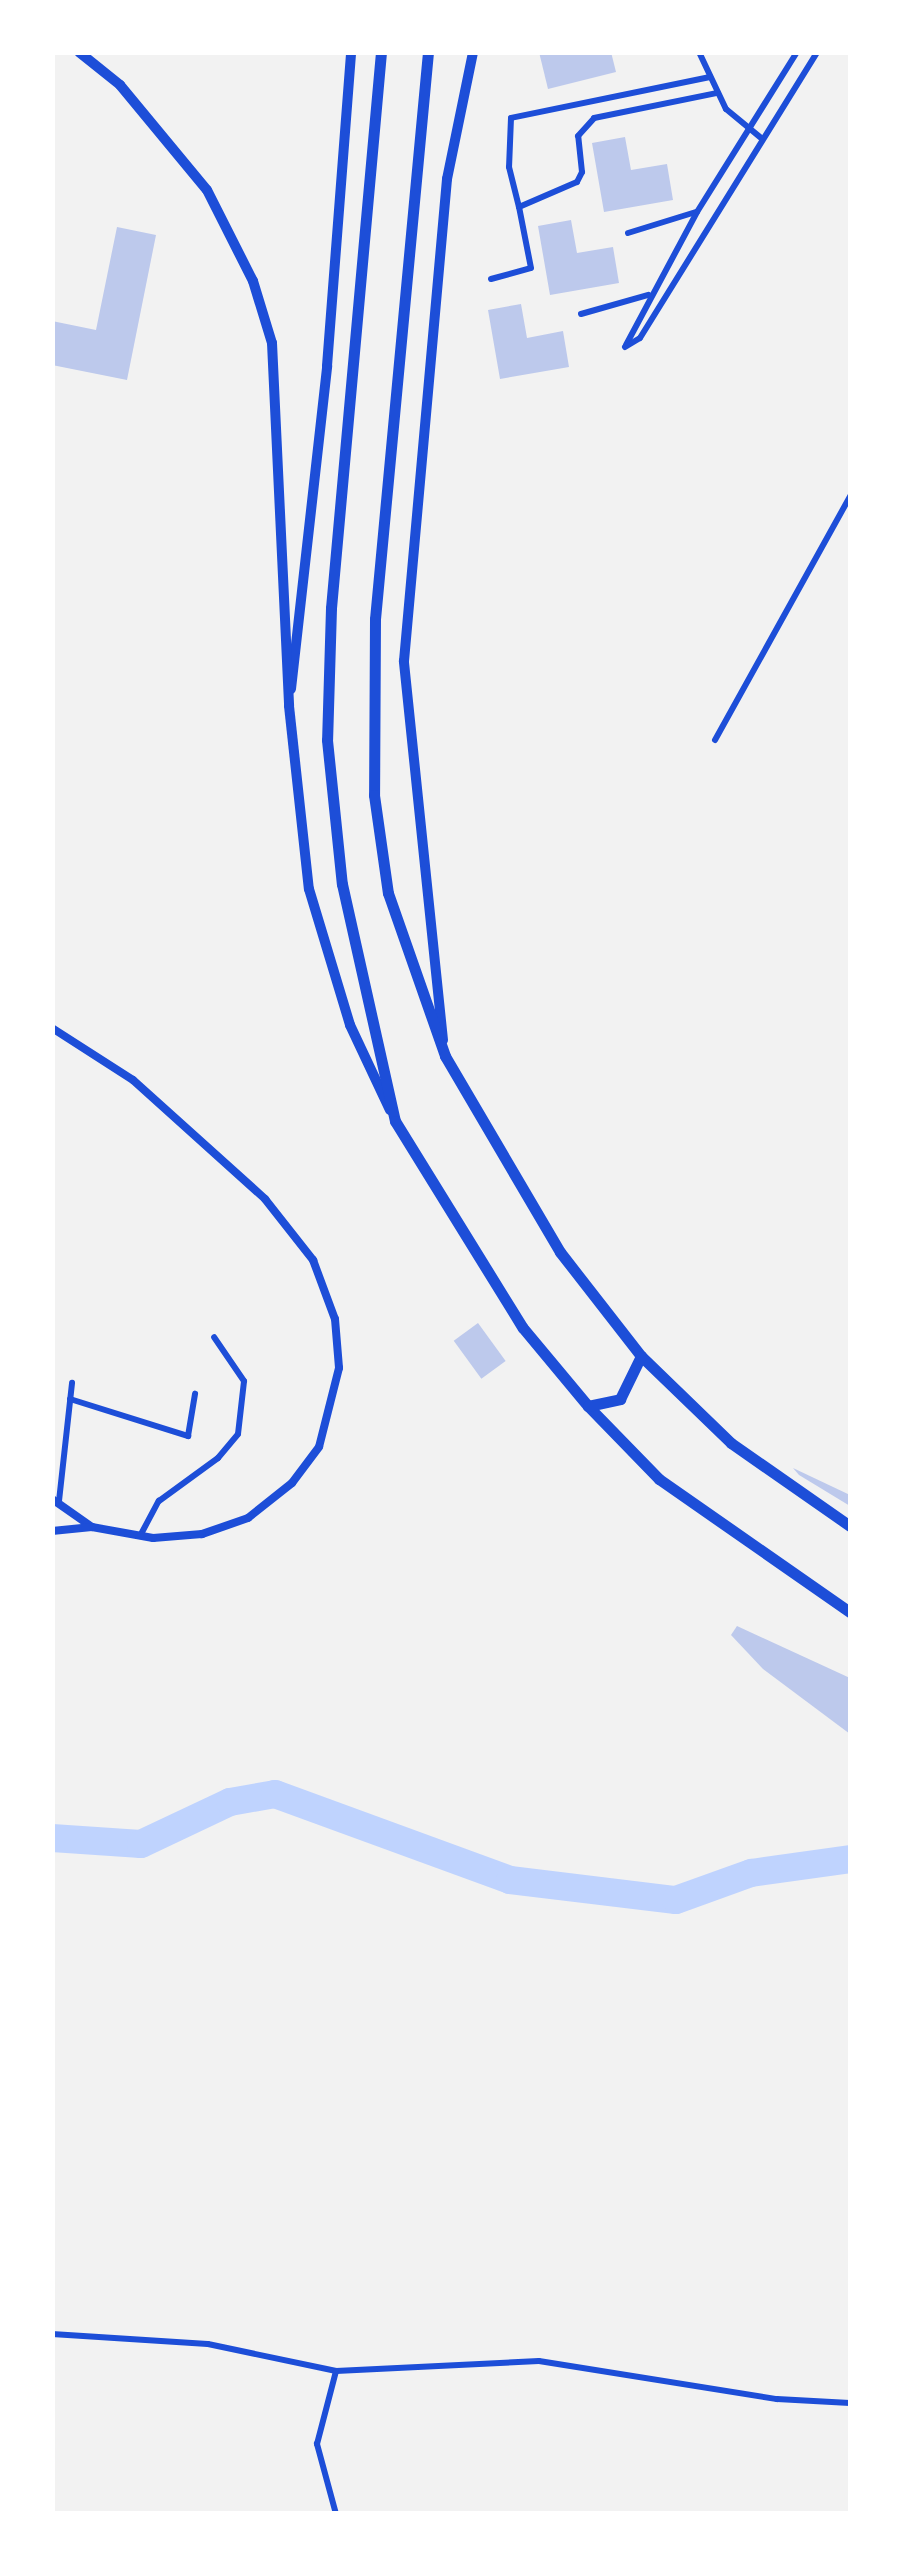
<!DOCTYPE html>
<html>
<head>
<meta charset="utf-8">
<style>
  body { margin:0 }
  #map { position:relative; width:903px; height:2566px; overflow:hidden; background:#f2f2f2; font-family:"Roboto Condensed",sans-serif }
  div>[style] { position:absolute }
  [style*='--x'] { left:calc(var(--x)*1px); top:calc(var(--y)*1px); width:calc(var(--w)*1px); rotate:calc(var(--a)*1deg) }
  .river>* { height:28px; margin:-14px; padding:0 14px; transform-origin:14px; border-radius:14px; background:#bfd3fe }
  .building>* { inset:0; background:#bdc9ec; transform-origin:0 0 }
  .minor>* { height:6px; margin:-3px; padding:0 3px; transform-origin:3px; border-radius:3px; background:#1d4ed8 }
  .tertiary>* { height:8px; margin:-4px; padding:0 4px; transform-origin:4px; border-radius:4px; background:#1d4ed8 }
  .primary>* { height:10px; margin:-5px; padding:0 5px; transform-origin:5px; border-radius:5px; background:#1d4ed8 }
  .trunk>* { height:10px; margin:-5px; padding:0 5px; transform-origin:5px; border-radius:5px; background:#1d4ed8 }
  .motorway>* { height:11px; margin:-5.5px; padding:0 5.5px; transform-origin:5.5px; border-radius:5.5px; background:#1d4ed8 }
  span { translate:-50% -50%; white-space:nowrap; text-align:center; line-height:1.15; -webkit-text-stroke:10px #fff; paint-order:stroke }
  .frame { position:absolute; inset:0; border:55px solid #fff; pointer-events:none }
</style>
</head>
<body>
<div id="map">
  <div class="river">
    <i style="--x:52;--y:1838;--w:89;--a:3.9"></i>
    <i style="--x:141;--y:1844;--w:98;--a:-25.3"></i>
    <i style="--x:230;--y:1802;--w:46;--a:-10.1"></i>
    <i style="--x:275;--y:1794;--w:250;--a:20.1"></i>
    <i style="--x:510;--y:1880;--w:167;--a:6.9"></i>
    <i style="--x:676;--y:1900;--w:80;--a:-19.8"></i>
    <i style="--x:751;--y:1873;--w:100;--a:-8"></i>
  </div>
  <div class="building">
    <i style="clip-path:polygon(539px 52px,611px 52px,616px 72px,548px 89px)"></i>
    <i style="clip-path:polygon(625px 137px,631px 170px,667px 164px,673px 200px,604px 212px,592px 143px)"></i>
    <i style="clip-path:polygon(571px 220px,577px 253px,613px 247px,619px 283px,550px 295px,538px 226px)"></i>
    <i style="clip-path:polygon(117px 227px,156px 235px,127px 380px,52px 365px,52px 321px,96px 330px)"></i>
    <i style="clip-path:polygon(521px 304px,527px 338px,563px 331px,569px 367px,500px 379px,488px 310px)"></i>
    <i style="left:478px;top:1323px;width:47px;height:30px;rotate:54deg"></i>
    <i style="clip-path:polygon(793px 1468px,850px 1495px,850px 1506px,799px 1475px)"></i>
    <i style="clip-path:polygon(737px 1626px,850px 1678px,850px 1734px,763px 1669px,731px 1635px)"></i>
  </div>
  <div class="minor">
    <i style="--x:699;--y:52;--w:63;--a:64.7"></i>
    <i style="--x:726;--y:109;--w:45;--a:39.6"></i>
    <i style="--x:710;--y:77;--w:203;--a:168.4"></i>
    <i style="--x:511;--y:118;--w:49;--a:92.3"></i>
    <i style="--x:509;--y:167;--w:41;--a:76"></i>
    <i style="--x:519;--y:207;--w:63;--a:-23.3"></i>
    <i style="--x:577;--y:182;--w:11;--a:-63"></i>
    <i style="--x:582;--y:172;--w:36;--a:-96"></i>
    <i style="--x:578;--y:136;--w:24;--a:-48"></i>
    <i style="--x:594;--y:118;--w:126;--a:-11.5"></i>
    <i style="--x:628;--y:233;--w:71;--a:-17.2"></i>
    <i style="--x:491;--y:279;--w:41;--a:-15.4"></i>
    <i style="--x:531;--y:268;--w:62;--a:-101.1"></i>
    <i style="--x:581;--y:314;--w:70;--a:-15.8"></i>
    <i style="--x:626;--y:345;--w:151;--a:-61.9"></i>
    <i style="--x:697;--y:212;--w:189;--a:-58"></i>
    <i style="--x:625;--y:347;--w:17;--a:-31"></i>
    <i style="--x:640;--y:338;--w:336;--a:-58.2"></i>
    <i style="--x:715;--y:740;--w:279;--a:-61"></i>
    <i style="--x:70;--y:1399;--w:124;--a:17.4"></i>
    <i style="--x:188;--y:1436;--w:43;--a:-80.5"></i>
    <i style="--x:59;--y:1501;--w:119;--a:-83.7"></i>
    <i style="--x:140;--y:1536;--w:40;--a:-62"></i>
    <i style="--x:159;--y:1501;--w:73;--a:-36.1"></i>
    <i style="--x:218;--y:1458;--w:31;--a:-50"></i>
    <i style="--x:238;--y:1434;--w:53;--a:-83.5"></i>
    <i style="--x:244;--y:1381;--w:53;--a:-124.3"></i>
    <i style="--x:52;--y:2334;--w:156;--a:3.7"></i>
    <i style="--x:208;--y:2344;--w:131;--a:11.9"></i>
    <i style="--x:336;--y:2371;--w:203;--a:-2.8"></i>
    <i style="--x:539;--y:2361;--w:241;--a:9.1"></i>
    <i style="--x:777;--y:2399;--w:73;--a:3.1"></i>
    <i style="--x:336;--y:2514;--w:73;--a:-105.2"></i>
    <i style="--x:317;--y:2444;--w:75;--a:-75.4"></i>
  </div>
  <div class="tertiary">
    <i style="--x:52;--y:1028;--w:96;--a:32.7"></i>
    <i style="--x:133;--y:1080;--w:178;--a:42"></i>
    <i style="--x:265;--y:1199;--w:78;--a:51.8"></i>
    <i style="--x:313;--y:1260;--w:63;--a:69.6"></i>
    <i style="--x:335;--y:1319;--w:49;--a:85.3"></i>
    <i style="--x:339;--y:1368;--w:81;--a:104.2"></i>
    <i style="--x:319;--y:1447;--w:45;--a:126.9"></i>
    <i style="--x:292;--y:1483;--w:56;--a:141.5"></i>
    <i style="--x:248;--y:1518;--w:49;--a:160.8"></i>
    <i style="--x:202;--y:1534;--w:49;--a:175.3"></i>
    <i style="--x:153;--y:1538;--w:62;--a:-169.8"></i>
    <i style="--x:92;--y:1527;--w:49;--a:-145"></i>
    <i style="--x:52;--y:1531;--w:40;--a:-5.7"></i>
  </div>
  <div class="primary">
    <i style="--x:291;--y:689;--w:325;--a:-83.6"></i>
    <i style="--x:327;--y:366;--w:315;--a:-85.6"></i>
  </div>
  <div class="trunk">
    <i style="--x:79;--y:52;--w:53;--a:38.8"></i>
    <i style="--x:120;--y:85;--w:136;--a:50.4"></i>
    <i style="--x:207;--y:190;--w:102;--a:63.2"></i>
    <i style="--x:253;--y:281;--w:65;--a:73"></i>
    <i style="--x:272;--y:343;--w:363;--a:87.3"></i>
    <i style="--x:289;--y:706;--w:184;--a:83.8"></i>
    <i style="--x:309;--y:889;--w:142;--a:73.2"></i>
    <i style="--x:350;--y:1025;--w:94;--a:64.8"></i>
    <i style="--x:443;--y:1040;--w:381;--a:-95.9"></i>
    <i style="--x:404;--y:661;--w:484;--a:-84.9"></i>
    <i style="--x:447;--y:179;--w:130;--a:-78.4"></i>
  </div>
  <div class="motorway">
    <i style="--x:381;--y:52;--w:558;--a:95.14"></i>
    <i style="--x:331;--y:608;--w:132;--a:91.7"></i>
    <i style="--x:327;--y:740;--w:145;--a:84.1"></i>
    <i style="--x:342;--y:884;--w:243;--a:77.4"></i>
    <i style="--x:395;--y:1121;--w:243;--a:58.3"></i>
    <i style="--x:523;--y:1328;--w:102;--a:50.2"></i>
    <i style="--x:588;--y:1406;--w:102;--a:45.8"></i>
    <i style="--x:659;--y:1479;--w:233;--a:34.9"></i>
    <i style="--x:428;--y:52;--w:569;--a:95.34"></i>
    <i style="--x:375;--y:619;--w:176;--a:90.3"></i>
    <i style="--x:374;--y:795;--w:99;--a:81.9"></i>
    <i style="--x:388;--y:893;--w:173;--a:70.7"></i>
    <i style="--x:445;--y:1056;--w:227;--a:59.6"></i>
    <i style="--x:560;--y:1252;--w:132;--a:52.1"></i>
    <i style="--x:641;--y:1356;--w:125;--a:44"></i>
    <i style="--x:731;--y:1443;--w:145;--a:34.9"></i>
    <i style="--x:588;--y:1406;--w:33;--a:-12"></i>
    <i style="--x:620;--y:1399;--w:48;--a:-64"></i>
  </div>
  <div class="frame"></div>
</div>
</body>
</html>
